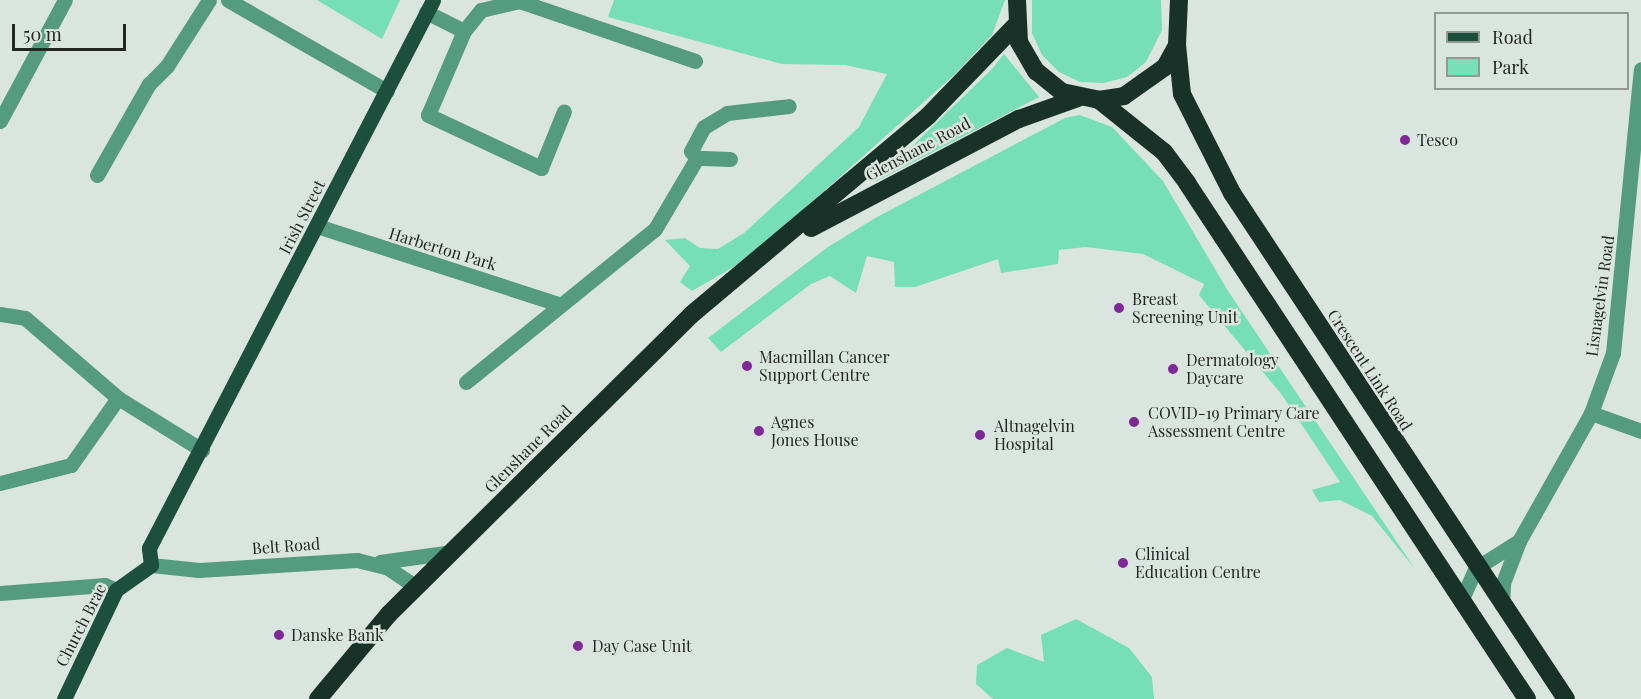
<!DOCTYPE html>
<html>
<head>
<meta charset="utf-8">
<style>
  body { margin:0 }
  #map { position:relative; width:1641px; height:699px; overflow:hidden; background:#dbe5e0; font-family:"Playfair Display",serif }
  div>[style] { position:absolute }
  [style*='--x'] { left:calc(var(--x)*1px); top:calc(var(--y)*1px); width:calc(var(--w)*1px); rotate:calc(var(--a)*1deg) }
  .green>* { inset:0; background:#76deb8 }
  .minor>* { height:15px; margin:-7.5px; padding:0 7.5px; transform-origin:7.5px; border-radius:7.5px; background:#559b81 }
  .major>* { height:15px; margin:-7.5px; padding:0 7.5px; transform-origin:7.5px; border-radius:7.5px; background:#1d4f3e }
  .highway>* { height:18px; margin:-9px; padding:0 9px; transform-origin:9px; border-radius:9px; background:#193229 }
  .dots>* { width:16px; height:16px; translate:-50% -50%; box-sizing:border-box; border:3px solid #dbe5e0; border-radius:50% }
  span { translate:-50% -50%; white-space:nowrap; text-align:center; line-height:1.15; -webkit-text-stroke:5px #dbe5e0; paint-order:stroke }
  .poi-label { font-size:16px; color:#222624 }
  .left { translate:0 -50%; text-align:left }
  .street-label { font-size:16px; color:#222624 }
  .legend { position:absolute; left:1434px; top:12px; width:195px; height:78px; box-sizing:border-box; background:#dbe5e0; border:2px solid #919995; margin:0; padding:8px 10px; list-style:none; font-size:18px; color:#222624 }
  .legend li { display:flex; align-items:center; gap:12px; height:30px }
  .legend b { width:30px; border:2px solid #919995 }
  .scale { position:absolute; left:12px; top:24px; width:114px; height:27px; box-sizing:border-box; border:3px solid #222624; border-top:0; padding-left:8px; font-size:18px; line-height:21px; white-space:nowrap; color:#222624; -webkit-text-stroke:4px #dbe5e0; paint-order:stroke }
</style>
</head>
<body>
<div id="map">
  <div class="green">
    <i style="clip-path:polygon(317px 0,400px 0,382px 39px)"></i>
    <i style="clip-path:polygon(614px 0,1005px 0,992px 35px,954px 75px,749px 258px,692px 291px,680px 282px,690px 266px,665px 240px,685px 238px,700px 248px,718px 249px,744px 233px,859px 127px,887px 74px,845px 65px,782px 64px,608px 17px)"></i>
    <i style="clip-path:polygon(1032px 0,1161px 0,1162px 30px,1146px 62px,1127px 77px,1104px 83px,1080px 82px,1059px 72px,1042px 55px,1032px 33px)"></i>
    <i style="clip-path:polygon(1004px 54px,1039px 97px,875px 182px,993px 68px)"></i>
    <i style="clip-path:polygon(1080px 115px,1112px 127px,1163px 181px,1228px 291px,1415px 569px,1372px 516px,1340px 500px,1319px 502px,1312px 490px,1340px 482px,1282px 395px,1199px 295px,1204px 284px,1143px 254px,1086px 247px,1059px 250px,1058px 264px,1001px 273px,998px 259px,915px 287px,895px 287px,894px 262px,867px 256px,856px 293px,830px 276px,811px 284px,721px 352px,708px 338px,828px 247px,877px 217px,1065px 118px)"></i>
    <i style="clip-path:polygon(1076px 619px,1129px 648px,1152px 677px,1154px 699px,993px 699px,976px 684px,977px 665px,1007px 648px,1044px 662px,1041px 635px)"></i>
  </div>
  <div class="minor">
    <i style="--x:228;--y:0;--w:183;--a:29.8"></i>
    <i style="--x:426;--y:12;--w:42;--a:26.6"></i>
    <i style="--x:464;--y:31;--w:27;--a:-51"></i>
    <i style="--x:481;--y:10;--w:39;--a:-13"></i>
    <i style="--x:519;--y:1;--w:186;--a:18.8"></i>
    <i style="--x:464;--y:31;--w:91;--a:113.2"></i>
    <i style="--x:428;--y:115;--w:125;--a:25.1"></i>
    <i style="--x:541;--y:168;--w:61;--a:-68"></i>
    <i style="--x:0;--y:121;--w:137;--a:-61.8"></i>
    <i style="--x:730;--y:159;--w:33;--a:-178"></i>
    <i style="--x:697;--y:158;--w:9;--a:-131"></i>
    <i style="--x:691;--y:151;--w:27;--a:-62"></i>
    <i style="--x:704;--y:127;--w:27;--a:-31"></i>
    <i style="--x:727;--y:113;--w:62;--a:-6.4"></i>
    <i style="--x:97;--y:175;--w:105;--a:-60.3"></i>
    <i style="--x:149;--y:84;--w:25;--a:-45"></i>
    <i style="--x:167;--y:66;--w:78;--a:-57.5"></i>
    <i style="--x:317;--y:226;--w:254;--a:17.9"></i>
    <i style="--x:0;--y:314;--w:25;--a:9"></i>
    <i style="--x:25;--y:318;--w:123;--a:40.7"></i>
    <i style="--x:118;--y:398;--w:99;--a:31.8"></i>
    <i style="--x:466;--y:382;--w:243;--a:-39"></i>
    <i style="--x:655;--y:229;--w:82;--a:-59.4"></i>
    <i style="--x:1591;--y:413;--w:53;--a:19.8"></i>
    <i style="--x:0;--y:483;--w:73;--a:-14.2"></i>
    <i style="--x:71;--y:465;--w:82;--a:-55"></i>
    <i style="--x:380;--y:562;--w:73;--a:-7.9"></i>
    <i style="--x:151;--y:565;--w:48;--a:5.9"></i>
    <i style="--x:199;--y:570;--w:158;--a:-3.6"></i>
    <i style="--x:357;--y:560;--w:32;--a:14"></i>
    <i style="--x:388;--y:568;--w:34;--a:34"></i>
    <i style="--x:0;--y:593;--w:105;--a:-4.4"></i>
    <i style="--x:105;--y:585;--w:12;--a:24"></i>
    <i style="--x:1461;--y:601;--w:36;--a:-66"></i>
    <i style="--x:1476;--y:568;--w:51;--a:-32.1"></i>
    <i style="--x:1502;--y:605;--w:22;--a:-87"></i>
    <i style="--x:1503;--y:583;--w:45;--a:-69.1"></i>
    <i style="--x:1519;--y:541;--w:147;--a:-60.6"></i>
    <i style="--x:1591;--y:413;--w:64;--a:-69.9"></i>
    <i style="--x:1613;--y:353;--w:285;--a:-84.4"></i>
  </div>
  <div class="major">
    <i style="--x:64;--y:699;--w:121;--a:-64.5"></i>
    <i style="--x:116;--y:590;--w:43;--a:-35.5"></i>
    <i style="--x:151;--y:565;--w:17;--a:-97"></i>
    <i style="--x:149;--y:548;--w:617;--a:-62.6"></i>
  </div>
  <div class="highway">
    <i style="--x:1017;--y:0;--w:42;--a:87.3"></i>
    <i style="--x:1019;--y:42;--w:34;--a:60"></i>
    <i style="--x:1036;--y:71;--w:33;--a:39"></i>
    <i style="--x:1062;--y:92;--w:38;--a:12"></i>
    <i style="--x:1099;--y:100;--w:25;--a:-9"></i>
    <i style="--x:1124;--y:96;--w:50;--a:-35.3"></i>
    <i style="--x:1165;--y:67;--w:25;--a:-61"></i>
    <i style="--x:1177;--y:45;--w:45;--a:-87.5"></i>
    <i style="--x:1177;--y:45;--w:49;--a:84.2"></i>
    <i style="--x:1182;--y:94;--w:111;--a:63.2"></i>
    <i style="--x:1232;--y:193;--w:606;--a:56.57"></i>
    <i style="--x:1099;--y:100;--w:83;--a:38.7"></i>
    <i style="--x:1164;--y:152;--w:39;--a:53"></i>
    <i style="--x:1187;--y:183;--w:618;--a:56.62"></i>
    <i style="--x:811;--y:228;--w:235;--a:-27.7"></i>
    <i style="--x:1019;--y:119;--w:63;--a:-19.6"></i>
    <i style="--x:318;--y:699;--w:111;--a:-50.1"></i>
    <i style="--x:389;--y:614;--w:425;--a:-44.7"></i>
    <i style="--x:691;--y:315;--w:309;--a:-40"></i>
    <i style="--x:928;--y:116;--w:127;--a:-46"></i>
  </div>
  <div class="dots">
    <i style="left:1405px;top:140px;background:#7e2997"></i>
    <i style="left:1119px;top:308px;background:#7e2997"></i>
    <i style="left:747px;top:366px;background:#7e2997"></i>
    <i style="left:1173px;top:369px;background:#7e2997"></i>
    <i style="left:1134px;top:422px;background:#7e2997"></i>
    <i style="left:759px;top:431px;background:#7e2997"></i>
    <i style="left:980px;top:435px;background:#7e2997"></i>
    <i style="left:1123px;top:563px;background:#7e2997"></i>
    <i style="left:279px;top:635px;background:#7e2997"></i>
    <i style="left:578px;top:646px;background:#7e2997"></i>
  </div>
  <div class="poi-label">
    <span class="left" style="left:1417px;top:140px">Tesco</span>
    <span class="left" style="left:1132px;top:308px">Breast<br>Screening Unit</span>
    <span class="left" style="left:759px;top:366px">Macmillan Cancer<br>Support Centre</span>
    <span class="left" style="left:1186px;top:369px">Dermatology<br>Daycare</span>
    <span class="left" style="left:1148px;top:422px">COVID-19 Primary Care<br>Assessment Centre</span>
    <span class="left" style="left:771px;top:431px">Agnes<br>Jones House</span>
    <span class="left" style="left:994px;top:435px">Altnagelvin<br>Hospital</span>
    <span class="left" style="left:1135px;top:563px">Clinical<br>Education Centre</span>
    <span class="left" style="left:291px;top:635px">Danske Bank</span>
    <span class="left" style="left:592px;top:646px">Day Case Unit</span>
  </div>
  <div class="street-label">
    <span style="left:918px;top:149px;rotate:-28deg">Glenshane Road</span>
    <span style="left:302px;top:217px;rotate:-63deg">Irish Street</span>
    <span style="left:443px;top:249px;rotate:17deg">Harberton Park</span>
    <span style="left:1600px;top:296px;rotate:-82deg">Lisnagelvin Road</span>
    <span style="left:1370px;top:370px;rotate:57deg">Crescent Link Road</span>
    <span style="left:528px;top:449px;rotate:-45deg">Glenshane Road</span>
    <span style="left:286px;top:546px;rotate:-4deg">Belt Road</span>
    <span style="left:81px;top:625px;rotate:-63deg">Church Brae</span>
  </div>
  <ul class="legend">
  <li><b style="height:8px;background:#1d4f3e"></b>Road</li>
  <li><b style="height:16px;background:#76deb8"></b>Park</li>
  </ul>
  <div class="scale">50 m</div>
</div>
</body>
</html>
